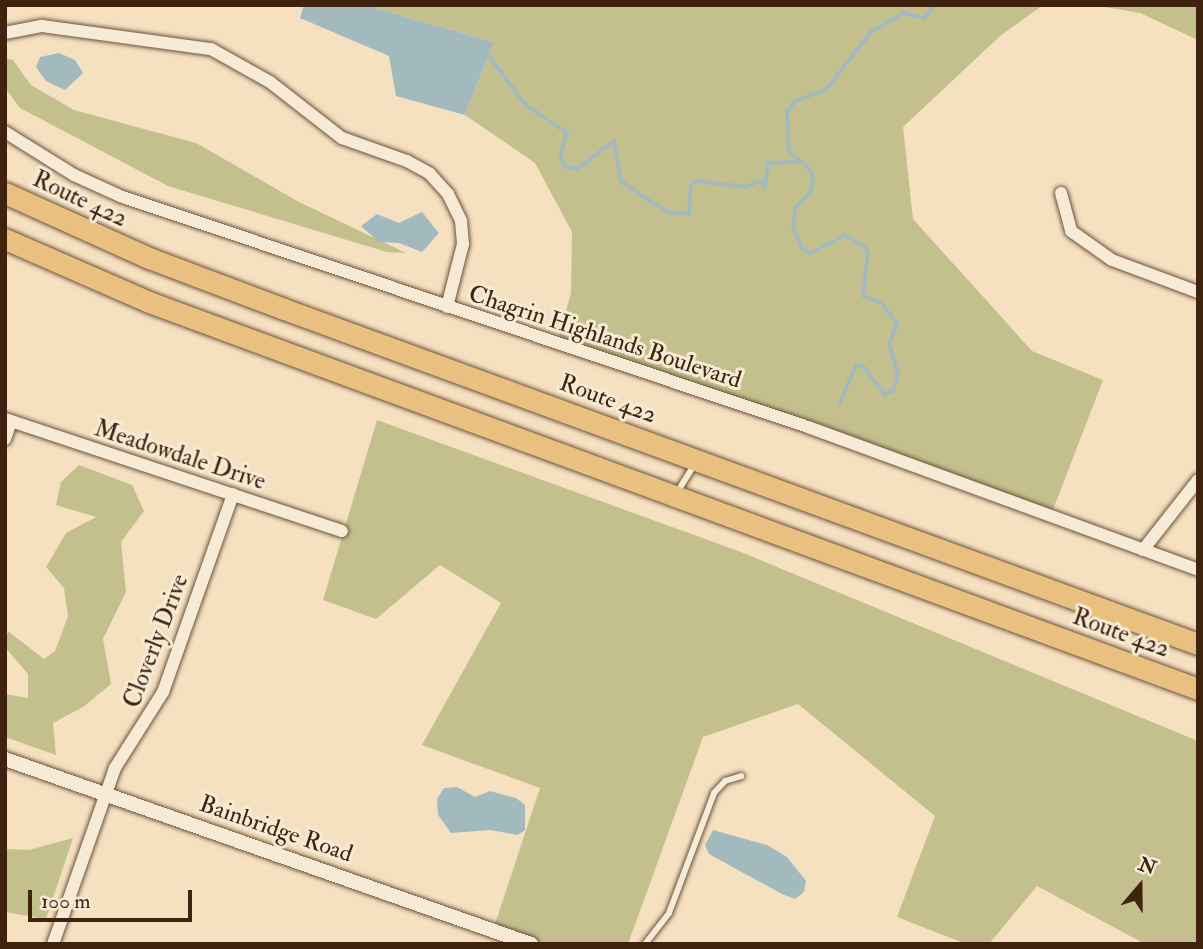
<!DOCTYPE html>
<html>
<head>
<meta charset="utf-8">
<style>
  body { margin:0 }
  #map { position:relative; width:1203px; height:949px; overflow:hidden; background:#f5e0c0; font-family:"IM FELL Double Pica",serif }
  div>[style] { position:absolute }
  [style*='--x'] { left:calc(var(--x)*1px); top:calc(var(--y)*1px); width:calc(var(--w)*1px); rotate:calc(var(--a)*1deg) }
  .green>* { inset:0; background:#c4c08d }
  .water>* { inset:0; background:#a2babe }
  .stream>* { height:3.5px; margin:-1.75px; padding:0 1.75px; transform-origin:1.75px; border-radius:1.75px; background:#a2babe }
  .roads { filter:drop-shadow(0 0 2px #6c523b) drop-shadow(0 0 2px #6c523b) }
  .service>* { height:6px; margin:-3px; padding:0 3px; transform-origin:3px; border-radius:3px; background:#f8ebd6 }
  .minor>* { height:12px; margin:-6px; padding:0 6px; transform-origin:6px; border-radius:6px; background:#f8ebd6 }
  .tertiary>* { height:14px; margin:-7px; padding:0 7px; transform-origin:7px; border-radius:7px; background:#f8ebd6 }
  .motorway>* { height:21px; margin:-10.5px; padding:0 10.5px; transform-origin:10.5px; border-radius:10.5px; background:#eac080 }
  span { translate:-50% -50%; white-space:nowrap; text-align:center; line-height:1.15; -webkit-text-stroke:6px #f8ebd6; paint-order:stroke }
  .street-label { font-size:24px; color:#3f230f }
  .frame { position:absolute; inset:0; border:7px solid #3f230f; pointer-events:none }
  .north { position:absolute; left:1105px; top:851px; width:70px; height:70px; -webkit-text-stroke:5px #f8ebd6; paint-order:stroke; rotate:20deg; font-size:19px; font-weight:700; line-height:28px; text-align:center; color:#3f230f }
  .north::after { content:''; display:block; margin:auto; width:24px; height:32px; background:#3f230f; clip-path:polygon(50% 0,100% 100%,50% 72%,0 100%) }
  .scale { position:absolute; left:28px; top:890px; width:164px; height:32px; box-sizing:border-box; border:4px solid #3f230f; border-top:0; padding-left:9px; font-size:21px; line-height:24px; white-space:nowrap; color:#3f230f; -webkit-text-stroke:5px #f8ebd6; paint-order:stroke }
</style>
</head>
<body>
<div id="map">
  <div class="green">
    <i style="clip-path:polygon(364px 5px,1043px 5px,1000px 36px,903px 127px,913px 219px,1032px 351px,1103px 380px,1051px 515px,557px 343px,571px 293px,572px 232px,535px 163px,465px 115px,494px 42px)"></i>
    <i style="clip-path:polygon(1093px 5px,1198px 5px,1198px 40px,1140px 13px)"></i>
    <i style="clip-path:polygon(5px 58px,13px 60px,31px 85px,74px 110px,196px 143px,299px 202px,406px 253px,387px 252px,168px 186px,20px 108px,5px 88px)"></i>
    <i style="clip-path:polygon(377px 420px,741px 552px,1198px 741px,1198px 944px,1145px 944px,1037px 886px,989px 944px,966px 944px,897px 917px,935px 816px,798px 704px,703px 737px,628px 944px,507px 944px,509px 936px,493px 930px,540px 788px,422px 745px,501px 603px,440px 565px,376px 619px,323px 600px)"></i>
    <i style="clip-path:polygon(79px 465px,132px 485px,144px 511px,121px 542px,126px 592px,103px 639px,111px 684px,83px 707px,53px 723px,56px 755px,5px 737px,5px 694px,28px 698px,28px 674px,5px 647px,5px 636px,9px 632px,44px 659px,55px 651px,68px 616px,64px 588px,46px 567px,66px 533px,96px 517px,56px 505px,61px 482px)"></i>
    <i style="clip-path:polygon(73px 838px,46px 919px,5px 912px,5px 849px,29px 850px)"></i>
  </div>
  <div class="water">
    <i style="clip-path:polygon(304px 5px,364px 5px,494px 42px,465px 115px,396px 96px,389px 56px,300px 18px)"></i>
    <i style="clip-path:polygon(59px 53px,75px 60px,83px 73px,65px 90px,46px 81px,36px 67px,40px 57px)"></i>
    <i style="clip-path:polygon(422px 212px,439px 233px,422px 252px,399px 243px,379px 242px,361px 226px,377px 214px,399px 223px)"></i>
    <i style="clip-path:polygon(457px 787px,475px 797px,490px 791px,516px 798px,525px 805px,525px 830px,518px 835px,490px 830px,451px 833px,438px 815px,437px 799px,444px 788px)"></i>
    <i style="clip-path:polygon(713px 830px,767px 845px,787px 857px,806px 881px,804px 892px,795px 899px,782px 894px,709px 854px,705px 845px)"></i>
  </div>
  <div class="stream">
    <i style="--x:489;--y:55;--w:61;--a:53.7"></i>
    <i style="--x:525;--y:104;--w:51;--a:34.6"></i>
    <i style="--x:567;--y:133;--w:24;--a:105"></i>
    <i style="--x:561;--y:156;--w:12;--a:66"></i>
    <i style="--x:566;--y:167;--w:12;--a:9"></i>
    <i style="--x:578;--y:169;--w:46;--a:-37.9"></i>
    <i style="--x:614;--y:141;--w:42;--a:79"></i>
    <i style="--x:622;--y:182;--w:54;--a:33.7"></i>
    <i style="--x:667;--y:212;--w:22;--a:5"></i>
    <i style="--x:689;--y:214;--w:29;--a:-86"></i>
    <i style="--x:691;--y:185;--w:7;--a:-34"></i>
    <i style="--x:697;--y:181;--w:49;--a:7"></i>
    <i style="--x:746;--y:187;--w:17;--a:-21"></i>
    <i style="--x:762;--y:181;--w:7;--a:63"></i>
    <i style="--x:765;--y:187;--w:24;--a:-83"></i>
    <i style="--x:768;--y:163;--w:30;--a:-2"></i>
    <i style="--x:840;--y:403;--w:41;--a:-67.2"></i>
    <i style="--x:856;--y:365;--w:7;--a:8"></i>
    <i style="--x:863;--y:366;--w:36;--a:52"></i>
    <i style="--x:885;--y:394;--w:9;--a:-21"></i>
    <i style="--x:893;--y:391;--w:17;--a:-73"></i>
    <i style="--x:898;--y:375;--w:32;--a:-106"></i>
    <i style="--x:889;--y:344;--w:22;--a:-68"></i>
    <i style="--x:897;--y:324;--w:25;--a:-127"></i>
    <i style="--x:882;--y:304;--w:21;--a:-157"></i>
    <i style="--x:863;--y:296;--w:44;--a:-83.5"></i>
    <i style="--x:868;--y:252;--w:8;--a:-130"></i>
    <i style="--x:863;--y:246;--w:21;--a:-151"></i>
    <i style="--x:845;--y:236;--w:39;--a:153"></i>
    <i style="--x:810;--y:254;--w:9;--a:-148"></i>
    <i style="--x:802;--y:249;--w:23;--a:-113"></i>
    <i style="--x:793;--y:228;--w:19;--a:-84"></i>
    <i style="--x:795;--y:209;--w:22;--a:-47"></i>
    <i style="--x:810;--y:193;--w:12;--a:-76"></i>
    <i style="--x:813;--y:181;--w:10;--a:-101"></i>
    <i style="--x:811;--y:171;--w:30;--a:-138"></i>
    <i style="--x:789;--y:151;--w:38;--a:-93"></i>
    <i style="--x:787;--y:113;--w:13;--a:-58"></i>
    <i style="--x:794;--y:102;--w:34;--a:-21"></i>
    <i style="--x:826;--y:90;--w:75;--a:-52.1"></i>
    <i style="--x:872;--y:31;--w:38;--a:-29"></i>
    <i style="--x:905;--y:13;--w:20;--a:15"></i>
    <i style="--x:924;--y:18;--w:16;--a:-52"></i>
  </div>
  <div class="roads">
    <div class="service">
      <i style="--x:676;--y:494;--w:34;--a:-58"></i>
      <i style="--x:645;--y:944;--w:39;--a:-52"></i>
      <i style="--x:669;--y:913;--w:128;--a:-69.4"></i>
      <i style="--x:714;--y:793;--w:16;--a:-47"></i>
      <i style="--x:725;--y:781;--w:17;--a:-17"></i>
    </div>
    <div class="minor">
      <i style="--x:5;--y:33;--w:38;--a:-11"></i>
      <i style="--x:42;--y:26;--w:171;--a:7.8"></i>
      <i style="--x:211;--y:49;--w:68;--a:29.2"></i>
      <i style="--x:270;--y:82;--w:91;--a:37.9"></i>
      <i style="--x:342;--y:138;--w:69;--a:19.5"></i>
      <i style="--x:407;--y:161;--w:26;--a:29"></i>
      <i style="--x:430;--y:174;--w:27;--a:48"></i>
      <i style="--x:448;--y:194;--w:30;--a:64"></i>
      <i style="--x:461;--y:221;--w:23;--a:85"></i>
      <i style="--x:463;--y:244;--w:65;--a:104.3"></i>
      <i style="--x:5;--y:132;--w:81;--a:31.9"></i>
      <i style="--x:74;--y:175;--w:51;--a:24.5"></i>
      <i style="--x:120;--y:196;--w:726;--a:18.56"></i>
      <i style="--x:808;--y:427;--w:415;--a:20.1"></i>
      <i style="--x:1061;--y:193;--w:39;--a:75"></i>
      <i style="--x:1071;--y:231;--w:50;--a:35.3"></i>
      <i style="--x:1112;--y:260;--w:92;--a:20.4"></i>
      <i style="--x:5;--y:419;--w:355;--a:18.4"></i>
      <i style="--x:5;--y:439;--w:18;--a:-71"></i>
      <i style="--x:1143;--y:550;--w:89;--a:-51.8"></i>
      <i style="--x:53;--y:944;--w:187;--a:-70.6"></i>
      <i style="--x:115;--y:768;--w:90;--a:-57.7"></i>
      <i style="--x:163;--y:692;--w:210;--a:-70.5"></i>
    </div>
    <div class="tertiary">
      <i style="--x:5;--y:759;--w:558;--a:19.38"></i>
    </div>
    <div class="motorway">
      <i style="--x:5;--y:193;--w:158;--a:24.3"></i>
      <i style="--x:149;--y:258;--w:144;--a:20.7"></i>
      <i style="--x:284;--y:309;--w:973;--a:20.13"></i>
      <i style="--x:5;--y:239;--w:157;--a:23.6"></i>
      <i style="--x:149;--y:302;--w:1118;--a:20.25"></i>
    </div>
  </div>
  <div class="street-label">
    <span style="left:80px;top:199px;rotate:25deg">Route 422</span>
    <span style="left:605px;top:337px;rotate:18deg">Chagrin Highlands Boulevard</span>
    <span style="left:608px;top:399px;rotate:20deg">Route 422</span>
    <span style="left:180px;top:455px;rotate:18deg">Meadowdale Drive</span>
    <span style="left:1121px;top:633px;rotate:20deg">Route 422</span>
    <span style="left:156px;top:641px;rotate:-69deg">Cloverly Drive</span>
    <span style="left:276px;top:829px;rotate:19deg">Bainbridge Road</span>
  </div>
  <div class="frame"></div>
  <div class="north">N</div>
  <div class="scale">100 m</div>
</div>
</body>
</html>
